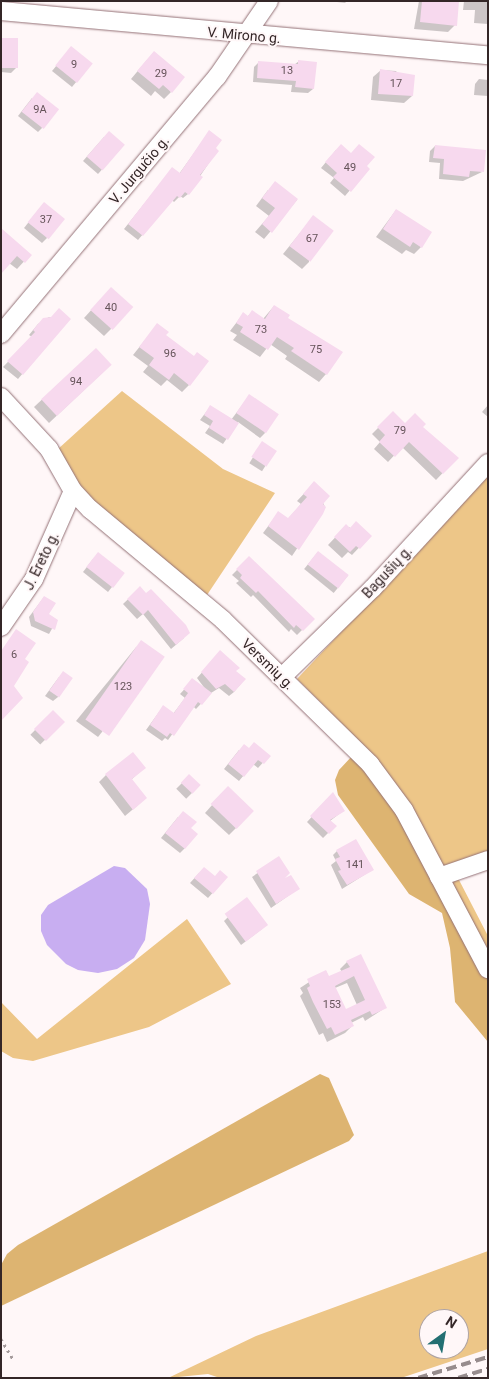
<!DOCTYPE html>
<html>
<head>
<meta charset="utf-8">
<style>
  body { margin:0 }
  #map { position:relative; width:489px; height:1379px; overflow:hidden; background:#fff7f8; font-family:Roboto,sans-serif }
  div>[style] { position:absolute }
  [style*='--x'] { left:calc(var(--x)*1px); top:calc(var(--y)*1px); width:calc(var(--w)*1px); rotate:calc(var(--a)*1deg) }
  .green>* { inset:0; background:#edc688 }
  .forest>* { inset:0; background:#ddb471 }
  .water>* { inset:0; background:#c8aef1 }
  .shadow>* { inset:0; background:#0003; transform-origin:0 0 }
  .building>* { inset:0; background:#f7d9ee; transform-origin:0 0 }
  .path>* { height:2.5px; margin-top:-1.25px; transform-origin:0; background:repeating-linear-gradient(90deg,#a49a9b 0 2.5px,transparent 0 6.5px) }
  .roads { filter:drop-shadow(0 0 1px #947176) drop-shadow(0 0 1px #947176) }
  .minor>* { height:18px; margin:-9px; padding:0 9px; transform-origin:9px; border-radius:9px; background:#fff }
  .rail>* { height:4px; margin-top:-2px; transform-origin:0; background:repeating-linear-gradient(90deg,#978c8d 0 10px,transparent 0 15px) }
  span { translate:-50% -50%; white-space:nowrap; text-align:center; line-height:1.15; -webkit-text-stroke:4px #fff7f8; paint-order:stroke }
  .number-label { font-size:11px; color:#655359 }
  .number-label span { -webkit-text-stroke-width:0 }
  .street-label { font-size:14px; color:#342627 }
  .frame { position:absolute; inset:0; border:2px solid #342627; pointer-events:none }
  .north { position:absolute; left:419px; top:1309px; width:50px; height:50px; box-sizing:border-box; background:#fff7f8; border:1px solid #aea3a4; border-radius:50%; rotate:32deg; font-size:14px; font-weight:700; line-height:20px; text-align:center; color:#342627 }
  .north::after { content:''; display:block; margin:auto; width:18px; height:22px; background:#236f72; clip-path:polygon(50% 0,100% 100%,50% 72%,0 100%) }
</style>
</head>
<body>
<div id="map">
  <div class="green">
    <i style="clip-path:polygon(122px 391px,223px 469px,275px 493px,207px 595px,97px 505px,81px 488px,58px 449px)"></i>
    <i style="clip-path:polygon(488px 475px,488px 869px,458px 878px,488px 936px,488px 979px,440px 884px,353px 755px,359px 741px,297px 679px)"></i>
    <i style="clip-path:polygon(187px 919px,231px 984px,149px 1027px,33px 1061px,13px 1058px,1px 1051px,1px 1002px,37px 1039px)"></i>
    <i style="clip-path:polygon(evenodd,488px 1251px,488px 1349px,401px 1378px,220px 1378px,208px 1374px,168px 1378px,256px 1336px,488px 1251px,429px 1319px,459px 1319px,459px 1349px,429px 1349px,429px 1319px)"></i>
  </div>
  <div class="forest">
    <i style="clip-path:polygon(353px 755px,369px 771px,424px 855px,488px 979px,488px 1042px,455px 1002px,450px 948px,442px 913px,409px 894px,338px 795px,335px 780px,339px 770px)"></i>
    <i style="clip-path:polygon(320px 1074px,329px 1078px,354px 1135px,349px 1141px,1px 1306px,1px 1265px,7px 1254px,18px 1245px)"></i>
  </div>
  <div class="water">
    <i style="clip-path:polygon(114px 866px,125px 868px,147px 889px,150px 904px,145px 940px,134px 958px,117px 969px,98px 973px,78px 970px,66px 964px,47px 945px,41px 931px,41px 915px,48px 905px)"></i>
  </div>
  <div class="shadow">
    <i style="clip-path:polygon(329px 1px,347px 1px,345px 3px)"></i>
    <i style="clip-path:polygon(419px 1px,458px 1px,455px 25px,448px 32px,414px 29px)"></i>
    <i style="clip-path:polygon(464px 1px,488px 1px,488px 24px,474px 23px,475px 10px,463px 10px)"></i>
    <i style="clip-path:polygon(1px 39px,16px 68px,11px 73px,1px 72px)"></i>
    <i style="clip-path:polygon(67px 53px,91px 64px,72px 87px,52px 71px)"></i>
    <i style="clip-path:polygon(147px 60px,171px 92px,164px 99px,155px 91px,151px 96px,131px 79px)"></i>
    <i style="clip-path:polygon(299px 61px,313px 89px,308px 93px,291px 92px,292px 85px,253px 82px,254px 67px,259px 62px,294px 65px)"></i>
    <i style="clip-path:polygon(381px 70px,396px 71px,412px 96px,404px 103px,371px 100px,373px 77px)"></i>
    <i style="clip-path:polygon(479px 79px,488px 80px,488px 96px,474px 95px,475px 84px)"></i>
    <i style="clip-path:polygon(32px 98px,42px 128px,38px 132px,18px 116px)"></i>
    <i style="clip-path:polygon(209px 132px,217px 151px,188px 194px,183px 198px,180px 196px,174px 202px,172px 200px,138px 240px,124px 229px,168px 174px,179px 174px)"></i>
    <i style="clip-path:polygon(104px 137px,123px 146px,98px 174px,83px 161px)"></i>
    <i style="clip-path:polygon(435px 146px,482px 172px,463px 181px,439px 179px,440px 163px,429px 162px,430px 151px)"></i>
    <i style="clip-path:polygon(336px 150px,368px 169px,345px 196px,330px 183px,334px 178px,321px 168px)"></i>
    <i style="clip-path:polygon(268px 190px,297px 200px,264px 239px,255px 232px,269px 216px,256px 206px)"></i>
    <i style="clip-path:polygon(40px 208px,47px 238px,42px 243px,24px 228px)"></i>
    <i style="clip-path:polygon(396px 210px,421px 247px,414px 254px,406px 250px,402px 254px,376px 237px)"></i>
    <i style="clip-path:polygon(313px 217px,309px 262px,302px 269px,283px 254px)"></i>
    <i style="clip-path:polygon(1px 229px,30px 255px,17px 269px,9px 263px)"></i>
    <i style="clip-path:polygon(104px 296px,111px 329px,104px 336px,84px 318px)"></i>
    <i style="clip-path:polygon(274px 306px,326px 374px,319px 382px,285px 359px,287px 356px,270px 344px,260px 357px,233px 340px,237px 335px,230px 331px,243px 314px,247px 317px,252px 312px,263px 319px)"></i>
    <i style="clip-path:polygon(49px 317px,69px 319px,18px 379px,3px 367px,32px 337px,29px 335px,38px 324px)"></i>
    <i style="clip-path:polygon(157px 325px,189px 385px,182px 392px,167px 380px,161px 386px,143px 372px,148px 366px,133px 355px)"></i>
    <i style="clip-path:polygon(96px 349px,103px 372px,49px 423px,34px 407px)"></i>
    <i style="clip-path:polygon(249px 396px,265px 433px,260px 438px,238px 422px,223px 444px,205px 433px,210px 426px,200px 420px,210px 407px,231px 420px)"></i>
    <i style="clip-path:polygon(488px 405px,488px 417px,482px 412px)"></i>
    <i style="clip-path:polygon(393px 413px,405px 424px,421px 427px,457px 458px,436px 480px,402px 447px,388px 462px,374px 449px,380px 442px,372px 434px)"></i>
    <i style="left:262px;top:443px;width:15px;height:24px;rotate:32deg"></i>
    <i style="clip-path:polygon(314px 483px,325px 507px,292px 556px,263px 533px,278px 513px,288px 519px,301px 504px,297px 501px)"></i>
    <i style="clip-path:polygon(346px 526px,370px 536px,352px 555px,348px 552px,342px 558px,328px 545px)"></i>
    <i style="left:318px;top:552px;width:38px;height:22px;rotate:39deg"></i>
    <i style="clip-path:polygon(249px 558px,313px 619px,297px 635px,291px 629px,289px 632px,253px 595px,251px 597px,236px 583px,239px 581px,232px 575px)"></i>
    <i style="clip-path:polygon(93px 559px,123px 573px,108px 592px,83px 572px)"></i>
    <i style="clip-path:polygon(140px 588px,184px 638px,171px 649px,143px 614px,137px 619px,123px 604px)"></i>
    <i style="clip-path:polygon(44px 597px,47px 614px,57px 620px,49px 634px,31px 626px,29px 617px)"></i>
    <i style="clip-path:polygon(137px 646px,102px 732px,98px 737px,76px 721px)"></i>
    <i style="clip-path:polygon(216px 657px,244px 680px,234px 692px,229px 696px,219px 688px,211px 693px,196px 709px,193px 706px,168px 740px,165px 738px,162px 741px,146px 730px,159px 712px,173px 714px,185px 698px,180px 694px,193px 680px,206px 690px,197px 678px)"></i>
    <i style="clip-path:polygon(59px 677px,58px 697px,53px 701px,45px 696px)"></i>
    <i style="left:53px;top:712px;width:14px;height:32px;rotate:45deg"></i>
    <i style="clip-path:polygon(239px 750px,269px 756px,258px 768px,253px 764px,239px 781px,224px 769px)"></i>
    <i style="clip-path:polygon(144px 768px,131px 780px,138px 805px,125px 816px,99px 782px,106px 775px)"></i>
    <i style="left:189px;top:776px;width:14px;height:18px;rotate:45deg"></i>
    <i style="clip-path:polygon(333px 794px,343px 811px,330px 821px,335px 826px,323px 838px,307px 822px)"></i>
    <i style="clip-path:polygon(221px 795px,236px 828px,229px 835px,205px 813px)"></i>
    <i style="clip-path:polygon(178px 817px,190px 828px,185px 848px,180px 853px,161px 838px)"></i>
    <i style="clip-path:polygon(337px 851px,372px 870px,342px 889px,331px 865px,336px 861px,333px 855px)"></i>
    <i style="clip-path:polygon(279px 858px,280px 881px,298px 889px,271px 908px,252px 877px)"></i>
    <i style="clip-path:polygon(199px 873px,214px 877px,227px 877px,208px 898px,190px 883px)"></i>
    <i style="clip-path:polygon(247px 899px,262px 929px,241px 945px,224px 921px)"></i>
    <i style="clip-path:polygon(evenodd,347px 962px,385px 1008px,365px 1021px,363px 1017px,351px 1023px,352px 1026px,345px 1033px,327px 1042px,323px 1033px,319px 1035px,300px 996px,303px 993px,300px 988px,326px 971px,329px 978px,342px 972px,340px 969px,347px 962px,347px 983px,357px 1005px,346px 1011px,335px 988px,347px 983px)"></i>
  </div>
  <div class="building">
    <i style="clip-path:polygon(422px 1px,459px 1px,457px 26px,420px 22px)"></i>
    <i style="left:1px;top:38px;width:17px;height:30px"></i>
    <i style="left:71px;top:46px;width:28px;height:25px;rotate:39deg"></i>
    <i style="clip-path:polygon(154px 51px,185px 77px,172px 93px,163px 85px,159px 89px,137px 71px)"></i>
    <i style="clip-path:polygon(298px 60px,317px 62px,314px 89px,295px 87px,296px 81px,257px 78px,258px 61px,298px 64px)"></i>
    <i style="clip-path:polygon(380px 69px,415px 75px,413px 96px,378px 94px)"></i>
    <i style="left:37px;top:92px;width:28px;height:25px;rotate:38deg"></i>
    <i style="clip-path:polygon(209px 130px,222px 140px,216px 148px,219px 151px,200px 175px,203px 177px,189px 195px,185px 192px,180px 198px,177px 196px,143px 236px,128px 224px,172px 167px,180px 173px)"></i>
    <i style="left:109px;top:131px;width:21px;height:34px;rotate:41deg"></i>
    <i style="clip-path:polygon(341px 144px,351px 153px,359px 144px,375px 157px,367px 166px,370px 169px,351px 192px,333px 177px,337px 173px,325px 162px)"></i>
    <i style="clip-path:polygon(435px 145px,486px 150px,484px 172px,470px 171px,469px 177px,443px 174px,444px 159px,433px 158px)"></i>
    <i style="clip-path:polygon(275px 181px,298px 199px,272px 233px,262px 224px,275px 208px,262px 198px)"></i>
    <i style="left:44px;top:202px;width:27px;height:26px;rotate:39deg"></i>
    <i style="clip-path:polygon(396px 209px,432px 232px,422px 248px,413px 242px,410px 247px,383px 229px)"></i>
    <i style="left:313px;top:215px;width:26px;height:39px;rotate:37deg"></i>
    <i style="clip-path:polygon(1px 228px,32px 255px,25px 263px,17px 256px,1px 274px)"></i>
    <i style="left:111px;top:287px;width:30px;height:31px;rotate:42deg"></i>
    <i style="clip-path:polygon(274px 305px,290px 315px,288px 318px,343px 352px,327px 375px,291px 351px,294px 348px,277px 337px,268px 350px,240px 332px,243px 327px,236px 323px,243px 312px,248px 316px,252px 310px,265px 319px)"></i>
    <i style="clip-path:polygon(59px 308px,71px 319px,23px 375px,7px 361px,35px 332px,33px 330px,43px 318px,51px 317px)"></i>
    <i style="clip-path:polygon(157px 323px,169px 332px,166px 335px,194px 356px,197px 352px,209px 361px,190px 386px,174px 373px,169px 380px,149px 365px,154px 358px,139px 347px)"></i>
    <i style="left:96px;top:348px;width:23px;height:75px;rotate:47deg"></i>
    <i style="left:249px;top:394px;width:36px;height:23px;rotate:34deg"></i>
    <i style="clip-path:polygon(210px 405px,239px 423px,228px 440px,209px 428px,213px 421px,204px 415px)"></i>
    <i style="clip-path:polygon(393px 411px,405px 423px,415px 413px,426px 424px,423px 427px,459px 458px,443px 474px,409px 442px,395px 457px,379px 442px,385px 435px,377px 427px)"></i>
    <i style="left:262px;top:441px;width:18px;height:19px;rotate:34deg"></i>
    <i style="clip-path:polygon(314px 481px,330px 496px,323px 504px,326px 507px,323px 514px,299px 550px,268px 526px,278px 511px,288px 518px,307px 497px,303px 494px)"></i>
    <i style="clip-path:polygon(356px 521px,372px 536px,360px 549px,356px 546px,350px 552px,334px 537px,346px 524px,350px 528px)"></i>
    <i style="left:318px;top:551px;width:39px;height:17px;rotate:38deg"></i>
    <i style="left:98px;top:552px;width:34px;height:19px;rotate:38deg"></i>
    <i style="clip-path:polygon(249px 556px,315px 619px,303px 631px,296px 625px,294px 628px,258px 591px,256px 593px,240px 578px,242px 575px,236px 569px)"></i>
    <i style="clip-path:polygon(140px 586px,146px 593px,151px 589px,186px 625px,190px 633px,176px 645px,148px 610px,143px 615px,127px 599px)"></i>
    <i style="clip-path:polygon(44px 596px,56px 603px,49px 614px,58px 620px,55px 630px,35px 621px,33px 612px)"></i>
    <i style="clip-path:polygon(16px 629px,36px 643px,25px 659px,29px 662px,14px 686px,23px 698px,1px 721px,1px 651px)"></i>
    <i style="left:141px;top:640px;width:29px;height:97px;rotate:35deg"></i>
    <i style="clip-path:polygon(220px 650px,240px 668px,236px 671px,246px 679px,234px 692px,225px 684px,216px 689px,201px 672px)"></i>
    <i style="left:63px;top:671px;width:12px;height:24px;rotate:35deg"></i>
    <i style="clip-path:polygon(192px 678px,212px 693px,202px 705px,198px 702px,174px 736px,170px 733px,167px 737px,150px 725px,163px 705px,174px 713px,188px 693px,183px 689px)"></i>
    <i style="left:53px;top:710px;width:17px;height:27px;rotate:45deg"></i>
    <i style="clip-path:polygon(254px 742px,271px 756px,264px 764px,258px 760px,244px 777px,228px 764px,244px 744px,249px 748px)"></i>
    <i style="clip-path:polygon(133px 752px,146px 768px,132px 779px,147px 798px,133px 810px,105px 774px)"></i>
    <i style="left:189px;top:774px;width:16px;height:12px;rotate:43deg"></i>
    <i style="left:228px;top:786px;width:36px;height:25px;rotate:44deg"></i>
    <i style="clip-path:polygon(333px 792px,345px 811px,330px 820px,337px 826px,329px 834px,310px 816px)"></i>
    <i style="clip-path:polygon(183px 811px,197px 822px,191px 828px,198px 834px,185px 849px,165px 833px)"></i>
    <i style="clip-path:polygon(356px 839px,374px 870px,347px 885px,338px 871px,341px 870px,335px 859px,340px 857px,336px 850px)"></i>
    <i style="clip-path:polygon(279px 856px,290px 873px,285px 878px,291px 875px,300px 889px,276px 904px,256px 871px)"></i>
    <i style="clip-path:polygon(204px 867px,215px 876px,220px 870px,228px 877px,213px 894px,194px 878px)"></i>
    <i style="left:247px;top:897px;width:35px;height:28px;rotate:53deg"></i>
    <i style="clip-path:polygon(evenodd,361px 954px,387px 1008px,372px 1015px,370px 1011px,351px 1020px,354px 1026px,335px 1035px,331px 1027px,327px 1029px,313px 1002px,307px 988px,310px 986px,307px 979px,326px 970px,329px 976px,350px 967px,346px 961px,361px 954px,354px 976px,365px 1000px,346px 1009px,335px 986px,354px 976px)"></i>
  </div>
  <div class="path">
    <i style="--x:1;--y:1339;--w:23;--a:59"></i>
  </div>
  <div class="roads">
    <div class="minor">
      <i style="--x:1;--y:11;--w:489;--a:5.2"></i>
      <i style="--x:1;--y:334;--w:336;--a:-50"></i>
      <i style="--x:217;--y:77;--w:92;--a:-55.6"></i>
      <i style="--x:1;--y:397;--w:71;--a:47.3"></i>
      <i style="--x:49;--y:449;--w:48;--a:60.3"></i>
      <i style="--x:73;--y:491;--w:25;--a:47"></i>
      <i style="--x:90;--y:509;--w:173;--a:39.8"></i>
      <i style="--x:223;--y:620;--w:206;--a:44.4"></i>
      <i style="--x:370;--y:764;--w:57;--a:53.5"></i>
      <i style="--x:404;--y:810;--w:180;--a:62.2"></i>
      <i style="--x:1;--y:627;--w:58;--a:-55.5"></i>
      <i style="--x:34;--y:579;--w:96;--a:-66.1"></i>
      <i style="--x:282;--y:677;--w:127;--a:-44.4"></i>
      <i style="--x:373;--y:588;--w:170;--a:-47.4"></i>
      <i style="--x:439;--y:877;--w:52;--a:-19.1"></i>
    </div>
  </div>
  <div class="rail">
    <i style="--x:418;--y:1378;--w:73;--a:-16.7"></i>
    <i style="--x:458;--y:1378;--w:31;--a:-17"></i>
  </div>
  <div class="number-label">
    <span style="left:74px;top:65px">9</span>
    <span style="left:287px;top:71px">13</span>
    <span style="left:161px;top:74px">29</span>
    <span style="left:396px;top:84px">17</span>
    <span style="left:40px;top:110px">9A</span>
    <span style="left:350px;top:168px">49</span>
    <span style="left:46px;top:220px">37</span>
    <span style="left:312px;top:239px">67</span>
    <span style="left:111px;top:308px">40</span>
    <span style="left:261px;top:330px">73</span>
    <span style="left:316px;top:350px">75</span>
    <span style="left:170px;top:354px">96</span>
    <span style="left:76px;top:382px">94</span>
    <span style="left:400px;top:431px">79</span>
    <span style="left:14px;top:655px">6</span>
    <span style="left:123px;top:687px">123</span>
    <span style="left:355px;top:865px">141</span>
    <span style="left:332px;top:1005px">153</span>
  </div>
  <div class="street-label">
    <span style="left:244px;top:35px;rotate:5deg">V. Mirono g.</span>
    <span style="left:139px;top:170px;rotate:-50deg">V. Jurgučio g.</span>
    <span style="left:41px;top:561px;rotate:-64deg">J. Ereto g.</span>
    <span style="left:387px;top:572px;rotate:-47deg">Bagušių g.</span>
    <span style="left:268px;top:664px;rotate:44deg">Versmių g.</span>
  </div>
  <div class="frame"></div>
  <div class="north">N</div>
</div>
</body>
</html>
